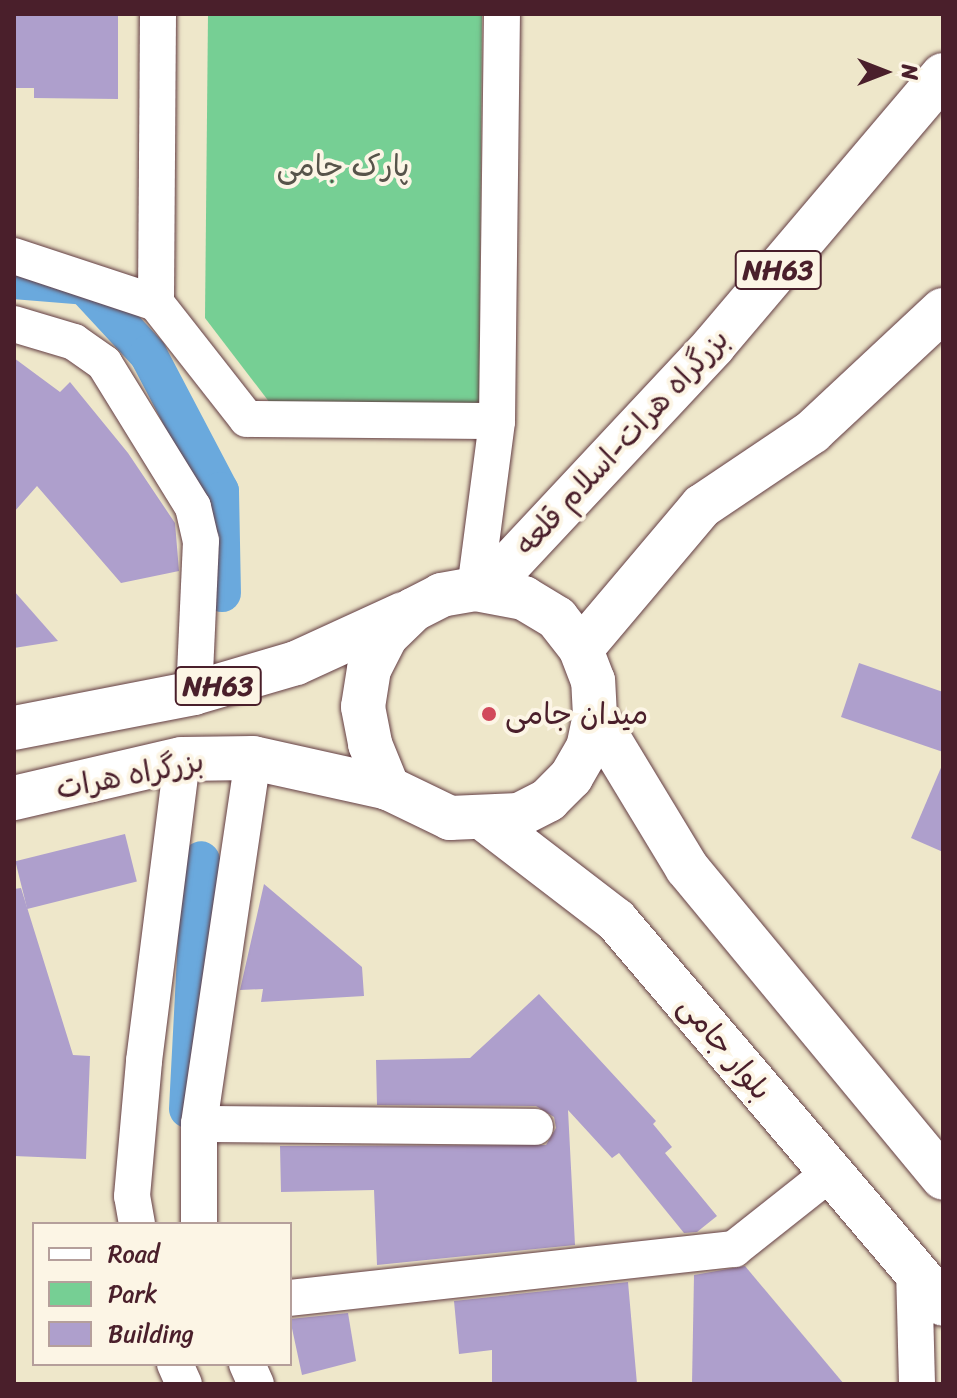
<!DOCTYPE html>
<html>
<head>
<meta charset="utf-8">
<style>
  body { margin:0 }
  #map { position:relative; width:957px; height:1398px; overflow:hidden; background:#eee7ca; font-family:Sriracha,"Playpen Sans Arabic",sans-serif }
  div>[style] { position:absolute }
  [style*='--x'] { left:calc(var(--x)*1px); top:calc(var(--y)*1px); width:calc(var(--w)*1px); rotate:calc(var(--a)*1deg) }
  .green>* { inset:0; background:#76cf94 }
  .canal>* { height:38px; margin:-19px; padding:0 19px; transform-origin:19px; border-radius:19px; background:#6aa9dd }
  .building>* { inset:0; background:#ae9fcc; transform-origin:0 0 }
  .roads { filter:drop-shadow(0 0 2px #633d43) drop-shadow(0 0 2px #633d43) }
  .street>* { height:36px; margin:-18px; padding:0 18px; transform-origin:18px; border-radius:18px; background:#fff }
  .highway>* { height:44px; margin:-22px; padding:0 22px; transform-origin:22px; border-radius:22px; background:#fff }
  .dots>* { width:22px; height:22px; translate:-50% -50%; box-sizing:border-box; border:4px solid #fcf5e5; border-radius:50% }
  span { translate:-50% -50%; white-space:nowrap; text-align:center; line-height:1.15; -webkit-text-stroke:8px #fcf5e5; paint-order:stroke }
  .shield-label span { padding:2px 6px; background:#fcf5e5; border:2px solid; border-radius:6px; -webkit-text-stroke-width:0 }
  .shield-label { font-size:28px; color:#4a1f2b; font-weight:700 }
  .park-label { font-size:30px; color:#57544a }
  .street-label { font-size:30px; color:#4a1f2b }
  .poi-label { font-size:30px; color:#4a1f2b }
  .left { translate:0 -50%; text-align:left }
  .frame { position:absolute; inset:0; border:16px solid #4a1f2b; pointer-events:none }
  .legend { position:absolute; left:32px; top:1222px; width:260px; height:144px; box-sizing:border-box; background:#fcf5e5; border:2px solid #b59f9b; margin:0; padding:10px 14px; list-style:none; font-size:24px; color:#4a1f2b }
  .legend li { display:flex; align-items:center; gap:16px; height:40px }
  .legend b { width:40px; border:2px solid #b59f9b }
  .north { position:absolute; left:845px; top:32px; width:80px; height:80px; -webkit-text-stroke:6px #fcf5e5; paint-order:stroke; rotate:90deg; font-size:22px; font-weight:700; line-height:32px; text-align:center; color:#4a1f2b }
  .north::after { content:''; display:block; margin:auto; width:28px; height:36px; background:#4a1f2b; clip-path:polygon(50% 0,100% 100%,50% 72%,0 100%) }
</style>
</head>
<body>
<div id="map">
  <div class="green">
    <i style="clip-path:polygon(208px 14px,482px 14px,479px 405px,270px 403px,205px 318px)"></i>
  </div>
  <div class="canal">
    <i style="--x:14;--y:280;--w:71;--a:4.8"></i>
    <i style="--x:85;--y:286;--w:93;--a:47.2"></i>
    <i style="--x:148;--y:354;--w:155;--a:62.3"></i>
    <i style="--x:220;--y:491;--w:102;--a:88.9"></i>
    <i style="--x:188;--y:1109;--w:249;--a:-87"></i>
  </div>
  <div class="building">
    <i style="clip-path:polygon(14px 14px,118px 14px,118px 99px,34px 98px,34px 88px,14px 88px)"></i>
    <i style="clip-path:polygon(14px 358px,60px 392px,70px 382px,128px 453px,175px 523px,179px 571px,121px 583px,37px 486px,14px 512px)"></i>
    <i style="clip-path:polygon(14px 591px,58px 641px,14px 648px)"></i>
    <i style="clip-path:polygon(859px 663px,943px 692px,943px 752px,841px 717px)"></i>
    <i style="clip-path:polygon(943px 763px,943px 852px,911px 838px)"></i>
    <i style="left:125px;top:834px;width:49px;height:113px;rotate:76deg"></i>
    <i style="clip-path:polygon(264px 884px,362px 967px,364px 996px,261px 1002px,263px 989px,240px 990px)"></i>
    <i style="clip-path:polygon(21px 888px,73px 1055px,90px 1056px,86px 1159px,14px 1156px,14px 889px)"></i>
    <i style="clip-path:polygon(539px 994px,656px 1121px,653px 1124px,672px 1147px,665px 1153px,717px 1216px,697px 1232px,684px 1233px,619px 1153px,612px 1158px,568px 1110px,575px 1245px,377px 1265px,374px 1190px,281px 1192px,280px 1146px,546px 1145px,556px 1128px,554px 1117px,536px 1106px,377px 1105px,376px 1060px,470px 1058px)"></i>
    <i style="clip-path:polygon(745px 1266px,844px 1384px,692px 1384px,694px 1275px)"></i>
    <i style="clip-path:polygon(628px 1282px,637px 1384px,492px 1384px,492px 1350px,459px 1354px,454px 1301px)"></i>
    <i style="clip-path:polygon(348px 1313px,356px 1361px,302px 1375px,290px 1319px)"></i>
  </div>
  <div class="roads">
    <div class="street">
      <i style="--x:158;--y:14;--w:289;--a:90.4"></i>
      <i style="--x:156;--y:303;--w:147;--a:51.9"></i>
      <i style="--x:247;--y:419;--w:250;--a:0.5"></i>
      <i style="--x:14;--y:256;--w:150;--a:18.3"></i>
      <i style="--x:14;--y:324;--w:63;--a:16.7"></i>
      <i style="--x:74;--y:342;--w:37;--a:35"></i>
      <i style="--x:104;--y:363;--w:169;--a:58.3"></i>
      <i style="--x:193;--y:507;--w:35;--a:77"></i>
      <i style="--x:201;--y:541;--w:152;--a:92.6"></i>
      <i style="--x:475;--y:589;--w:169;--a:-82.5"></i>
      <i style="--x:497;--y:421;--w:407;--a:-89.3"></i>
      <i style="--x:199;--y:1124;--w:336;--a:0.5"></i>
      <i style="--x:137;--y:1224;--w:28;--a:-100"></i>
      <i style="--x:132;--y:1196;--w:136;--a:-84.9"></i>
      <i style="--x:144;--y:1061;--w:304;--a:-82.8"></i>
      <i style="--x:199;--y:1224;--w:100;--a:-90"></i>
      <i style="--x:199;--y:1124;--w:370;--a:-81.6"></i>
      <i style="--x:914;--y:1269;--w:115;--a:88.5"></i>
      <i style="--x:290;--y:1298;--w:447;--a:-6.3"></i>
      <i style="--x:734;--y:1249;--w:124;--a:-38.4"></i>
      <i style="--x:175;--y:1364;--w:22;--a:66"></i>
      <i style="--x:247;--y:1364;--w:22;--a:66"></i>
    </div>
    <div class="highway">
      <i style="--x:486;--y:589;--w:334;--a:-46.9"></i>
      <i style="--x:714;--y:345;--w:354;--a:-49.7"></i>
      <i style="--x:581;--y:649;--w:187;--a:-49.8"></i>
      <i style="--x:702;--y:506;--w:133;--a:-33.9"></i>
      <i style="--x:812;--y:432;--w:179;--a:-43"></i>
      <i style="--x:595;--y:716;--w:178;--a:58.8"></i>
      <i style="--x:687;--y:868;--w:402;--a:50.4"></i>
      <i style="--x:14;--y:728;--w:183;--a:-11"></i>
      <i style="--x:194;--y:693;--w:106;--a:-16.4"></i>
      <i style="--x:296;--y:663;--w:118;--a:-24.6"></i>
      <i style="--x:14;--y:798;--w:172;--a:-13.1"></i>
      <i style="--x:182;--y:759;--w:71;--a:-0.8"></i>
      <i style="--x:253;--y:758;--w:138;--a:12.5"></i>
      <i style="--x:388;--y:788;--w:69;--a:25.8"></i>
      <i style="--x:450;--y:818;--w:69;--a:-2.5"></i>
      <i style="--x:519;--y:815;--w:33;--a:-27"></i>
      <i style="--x:548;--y:800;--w:33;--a:-45"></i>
      <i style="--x:571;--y:777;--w:34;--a:-60"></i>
      <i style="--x:588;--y:748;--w:33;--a:-78"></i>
      <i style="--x:595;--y:716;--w:35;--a:-93"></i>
      <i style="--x:593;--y:681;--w:34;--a:-111"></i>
      <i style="--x:581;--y:649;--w:39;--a:-128"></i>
      <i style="--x:557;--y:618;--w:39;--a:-149"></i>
      <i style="--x:524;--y:598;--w:50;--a:-169.6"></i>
      <i style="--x:475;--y:589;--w:34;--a:170"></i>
      <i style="--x:442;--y:595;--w:33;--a:153"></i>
      <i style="--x:413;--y:610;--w:37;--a:136"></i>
      <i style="--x:386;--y:636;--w:37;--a:117"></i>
      <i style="--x:369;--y:669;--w:38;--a:99"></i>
      <i style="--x:363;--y:707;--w:38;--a:79"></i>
      <i style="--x:370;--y:744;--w:48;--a:67.8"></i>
      <i style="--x:483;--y:818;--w:168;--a:37.5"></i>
      <i style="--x:616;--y:920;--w:504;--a:49.58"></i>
    </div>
  </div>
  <div class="dots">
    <i style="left:489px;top:714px;background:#d1495b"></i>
  </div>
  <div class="shield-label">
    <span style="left:778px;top:270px">NH63</span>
    <span style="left:218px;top:686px">NH63</span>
  </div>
  <div class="park-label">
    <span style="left:343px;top:166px">پارک جامی</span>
  </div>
  <div class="street-label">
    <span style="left:622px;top:442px;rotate:-47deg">بزرگراه هرات-اسلام قلعه</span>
    <span style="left:130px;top:775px;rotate:-11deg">بزرگراه هرات</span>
    <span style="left:725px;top:1048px;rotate:50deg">بلوار جامی</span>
  </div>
  <div class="poi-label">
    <span class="left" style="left:505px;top:714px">میدان جامی</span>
  </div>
  <div class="frame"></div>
  <ul class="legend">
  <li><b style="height:10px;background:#fff"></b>Road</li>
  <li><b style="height:22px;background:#76cf94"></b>Park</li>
  <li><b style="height:22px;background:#ae9fcc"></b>Building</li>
  </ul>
  <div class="north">N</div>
</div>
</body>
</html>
